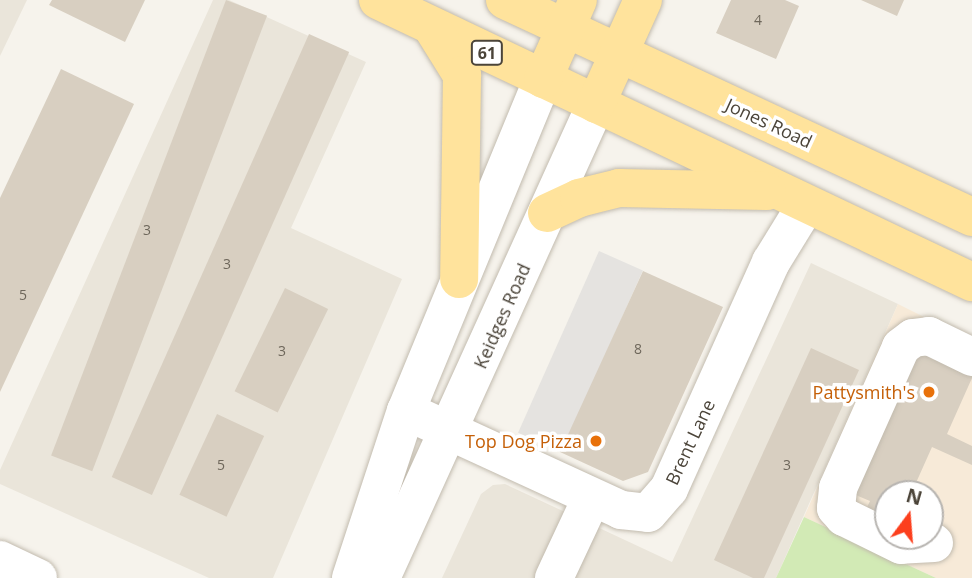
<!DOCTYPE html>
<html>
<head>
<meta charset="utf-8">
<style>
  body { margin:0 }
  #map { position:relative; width:972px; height:578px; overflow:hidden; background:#f6f3ec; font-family:"Open Sans",sans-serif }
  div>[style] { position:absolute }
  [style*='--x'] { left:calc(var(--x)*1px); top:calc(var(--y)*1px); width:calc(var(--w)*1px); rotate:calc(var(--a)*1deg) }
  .residential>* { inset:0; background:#eae5da }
  .commercial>* { inset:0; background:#f7ead8 }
  .green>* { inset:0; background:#d2eab5 }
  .parking>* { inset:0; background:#e5e3e0; transform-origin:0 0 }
  .building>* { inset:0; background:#d8cfc1; transform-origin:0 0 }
  .roads { filter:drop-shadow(0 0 2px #c2bbae) drop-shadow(0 0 2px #c2bbae) }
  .minor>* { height:38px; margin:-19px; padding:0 19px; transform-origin:19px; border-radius:19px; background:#fff }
  .major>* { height:38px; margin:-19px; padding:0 19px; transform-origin:19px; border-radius:19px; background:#ffe39c }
  .dots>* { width:19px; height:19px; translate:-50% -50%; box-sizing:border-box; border:4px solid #fff; border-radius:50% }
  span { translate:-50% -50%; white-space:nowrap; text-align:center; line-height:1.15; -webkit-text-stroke:7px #fff; paint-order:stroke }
  .number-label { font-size:14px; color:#6e675b }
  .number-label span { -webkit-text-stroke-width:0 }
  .shield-label span { padding:2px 5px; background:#fff; border:2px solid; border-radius:5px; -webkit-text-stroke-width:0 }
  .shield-label { font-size:16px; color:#4b4439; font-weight:700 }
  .street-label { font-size:18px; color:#4b4439 }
  .food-label { font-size:18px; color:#c56008 }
  .right { translate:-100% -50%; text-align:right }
  .north { position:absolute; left:874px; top:480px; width:70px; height:70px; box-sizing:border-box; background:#fff; border:2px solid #b7b4b0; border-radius:50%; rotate:16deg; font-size:19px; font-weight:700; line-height:28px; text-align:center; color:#4b4439 }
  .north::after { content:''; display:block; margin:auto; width:24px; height:32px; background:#fc3f1d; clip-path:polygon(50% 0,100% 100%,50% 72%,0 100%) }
</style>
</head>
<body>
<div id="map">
  <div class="residential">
    <i style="clip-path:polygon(0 0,27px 0,0 56px)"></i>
    <i style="clip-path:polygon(213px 0,229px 0,366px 62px,291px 228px,402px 279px,273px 578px,209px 578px,0 484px,0 470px)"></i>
    <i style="clip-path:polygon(811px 263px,898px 304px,776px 578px,442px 578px,481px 494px,493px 485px,505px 484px,672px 562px)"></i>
  </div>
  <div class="commercial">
    <i style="clip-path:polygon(evenodd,898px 304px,972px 341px,972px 578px,936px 578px,804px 517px,898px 304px,888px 494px,930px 494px,930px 536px,888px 536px,888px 494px)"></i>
  </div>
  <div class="green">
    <i style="clip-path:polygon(804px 517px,936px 578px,776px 578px)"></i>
  </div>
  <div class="parking">
    <i style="left:599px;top:251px;width:48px;height:199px;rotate:24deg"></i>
  </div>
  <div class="building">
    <i style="clip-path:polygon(52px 0,145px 0,125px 42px,49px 5px)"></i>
    <i style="left:226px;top:0;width:44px;height:488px;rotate:21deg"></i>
    <i style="clip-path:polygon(731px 0,785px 0,799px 6px,776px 59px,716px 33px)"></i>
    <i style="clip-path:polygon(861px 0,904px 0,897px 16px)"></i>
    <i style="left:309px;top:34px;width:44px;height:485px;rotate:24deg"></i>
    <i style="clip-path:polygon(61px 69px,134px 104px,0 392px,0 198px)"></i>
    <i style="clip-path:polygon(643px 271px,723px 307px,648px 472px,623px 481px,560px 452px)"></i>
    <i style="left:285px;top:288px;width:48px;height:115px;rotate:26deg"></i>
    <i style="clip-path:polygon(936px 347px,972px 363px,972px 378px,947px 434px,972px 446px,972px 465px,932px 447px,911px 494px,888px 494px,888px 525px,862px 518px,870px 501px,846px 491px,908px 355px)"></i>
    <i style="clip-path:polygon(811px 348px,859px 370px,764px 578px,753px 578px,714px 560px)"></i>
    <i style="left:217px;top:414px;width:52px;height:89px;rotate:25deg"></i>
  </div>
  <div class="roads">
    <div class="minor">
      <i style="--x:406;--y:411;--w:237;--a:24.7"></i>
      <i style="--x:621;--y:510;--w:27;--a:6"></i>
      <i style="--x:648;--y:513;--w:32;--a:-49"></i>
      <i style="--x:669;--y:489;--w:249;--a:-65.8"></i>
      <i style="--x:771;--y:262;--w:67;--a:-58.4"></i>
      <i style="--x:934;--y:543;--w:33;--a:177"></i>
      <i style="--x:901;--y:545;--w:64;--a:-153.8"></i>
      <i style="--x:844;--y:517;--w:12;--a:-132"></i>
      <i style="--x:836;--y:508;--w:20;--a:-84"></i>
      <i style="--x:838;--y:488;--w:154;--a:-65.9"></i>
      <i style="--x:901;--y:347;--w:15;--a:-37"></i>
      <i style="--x:913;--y:338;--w:16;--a:-7"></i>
      <i style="--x:929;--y:336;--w:48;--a:26"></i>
      <i style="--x:0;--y:560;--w:42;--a:25.3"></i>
      <i style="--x:351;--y:578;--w:176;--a:-71.8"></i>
      <i style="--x:406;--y:411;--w:359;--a:-67.6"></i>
      <i style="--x:381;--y:578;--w:520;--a:-65.6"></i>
      <i style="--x:554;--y:578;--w:89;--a:-64.9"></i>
    </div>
    <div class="major">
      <i style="--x:378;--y:0;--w:658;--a:25.4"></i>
      <i style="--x:505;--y:0;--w:515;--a:24.92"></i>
      <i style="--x:432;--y:27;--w:57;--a:58"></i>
      <i style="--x:462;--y:75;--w:204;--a:90.8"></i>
      <i style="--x:543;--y:79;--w:86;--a:-66.1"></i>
      <i style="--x:596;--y:104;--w:114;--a:-65.7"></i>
      <i style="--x:547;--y:213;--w:35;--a:-25"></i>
      <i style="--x:579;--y:198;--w:41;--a:-14"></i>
      <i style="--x:619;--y:188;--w:148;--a:1.2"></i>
    </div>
  </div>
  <div class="dots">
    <i style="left:929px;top:392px;background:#e8710a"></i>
    <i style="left:596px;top:441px;background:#e8710a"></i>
  </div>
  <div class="number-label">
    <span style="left:758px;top:20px">4</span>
    <span style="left:147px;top:230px">3</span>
    <span style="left:227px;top:264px">3</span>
    <span style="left:23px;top:295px">5</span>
    <span style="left:638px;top:349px">8</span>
    <span style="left:282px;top:351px">3</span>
    <span style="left:221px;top:465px">5</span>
    <span style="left:787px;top:465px">3</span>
  </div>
  <div class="shield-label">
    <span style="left:487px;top:53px">61</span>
  </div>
  <div class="street-label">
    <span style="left:769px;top:123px;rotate:25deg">Jones Road</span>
    <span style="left:502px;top:316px;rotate:-66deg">Keidges Road</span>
    <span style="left:690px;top:442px;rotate:-65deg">Brent Lane</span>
  </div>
  <div class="food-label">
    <span class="right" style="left:915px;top:392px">Pattysmith's</span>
    <span class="right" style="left:582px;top:441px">Top Dog Pizza</span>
  </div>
  <div class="north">N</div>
</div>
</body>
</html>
